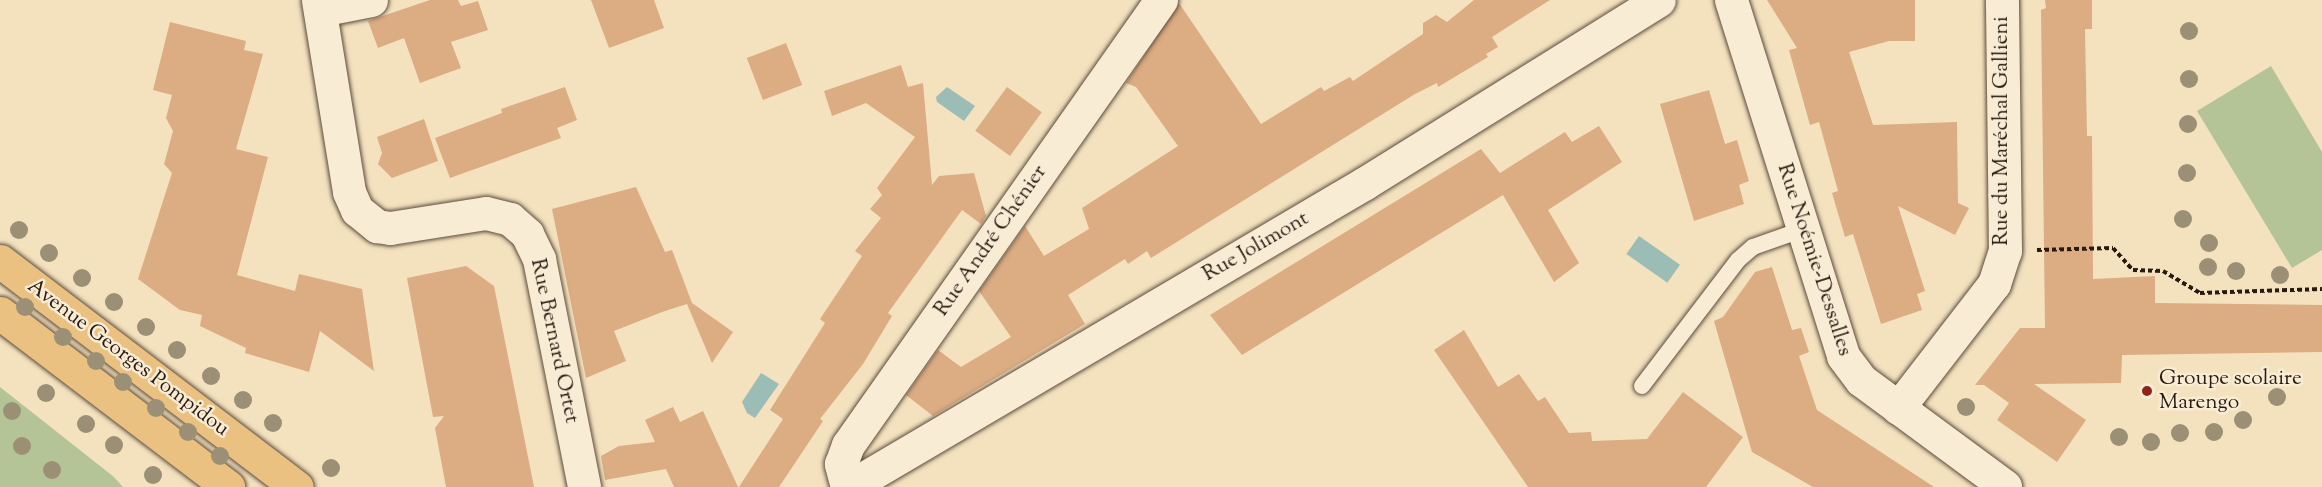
<!DOCTYPE html>
<html>
<head>
<meta charset="utf-8">
<style>
  body { margin:0 }
  #map { position:relative; width:2322px; height:487px; overflow:hidden; background:#f4e2bf; font-family:"Sorts Mill Goudy",serif }
  div>[style] { position:absolute }
  [style*='--x'] { left:calc(var(--x)*1px); top:calc(var(--y)*1px); width:calc(var(--w)*1px); rotate:calc(var(--a)*1deg) }
  .green>* { inset:0; background:#b5c497 }
  .water>* { inset:0; background:#9cbdb5; transform-origin:0 0 }
  .building>* { inset:0; background:#dcac83; transform-origin:0 0 }
  .path>* { height:4px; margin-top:-2px; transform-origin:0; background:repeating-linear-gradient(90deg,#291a10 0 4.5px,transparent 0 7.5px) }
  .roads { filter:drop-shadow(0 0 2px #5c4c3c) drop-shadow(0 0 2px #5c4c3c) }
  .service>* { height:16px; margin:-8px; padding:0 8px; transform-origin:8px; border-radius:8px; background:#f8ecd5 }
  .minor>* { height:33px; margin:-16.5px; padding:0 16.5px; transform-origin:16.5px; border-radius:16.5px; background:#f8ecd5 }
  .primary>* { height:33px; margin:-16.5px; padding:0 16.5px; transform-origin:16.5px; border-radius:16.5px; background:#eac180 }
  .trees>* { width:18px; height:18px; margin:-9px; border-radius:50%; background:#9b9075 }
  .dots>* { width:16px; height:16px; translate:-50% -50%; box-sizing:border-box; border:3px solid #f8ecd5; border-radius:50% }
  span { translate:-50% -50%; white-space:nowrap; text-align:center; line-height:1.15; -webkit-text-stroke:5px #f8ecd5; paint-order:stroke }
  .street-label { font-size:21px; color:#291a10 }
  .poi-label { font-size:21px; color:#291a10 }
  .left { translate:0 -50%; text-align:left }
</style>
</head>
<body>
<div id="map">
  <div class="green">
    <i style="clip-path:polygon(2271px 66px,2322px 152px,2322px 250px,2292px 268px,2197px 111px)"></i>
    <i style="clip-path:polygon(0 387px,114px 477px,123px 487px,0 487px)"></i>
  </div>
  <div class="water">
    <i style="clip-path:polygon(947px 87px,975px 106px,964px 121px,937px 102px,936px 97px)"></i>
    <i style="left:1639px;top:236px;width:50px;height:22px;rotate:35deg"></i>
    <i style="clip-path:polygon(761px 373px,779px 384px,755px 418px,747px 413px,742px 402px)"></i>
  </div>
  <div class="building">
    <i style="clip-path:polygon(430px 0,458px 0,461px 6px,478px 1px,488px 30px,451px 42px,461px 68px,420px 83px,404px 38px,378px 48px,368px 21px)"></i>
    <i style="clip-path:polygon(591px 0,654px 0,664px 28px,609px 48px)"></i>
    <i style="clip-path:polygon(1474px 0,1550px 0,1492px 37px,1498px 47px,1486px 54px,1488px 57px,1438px 87px,1437px 83px,1415px 94px,1151px 258px,1147px 251px,1128px 264px,1125px 259px,1068px 295px,1085px 324px,933px 416px,906px 395px,938px 350px,961px 367px,1011px 337px,979px 291px,1025px 226px,1044px 256px,1089px 229px,1082px 208px,1178px 146px,1136px 87px,1126px 83px,1179px 3px,1261px 124px,1321px 87px,1324px 91px,1350px 77px,1353px 81px,1423px 34px,1423px 23px,1436px 15px,1447px 22px)"></i>
    <i style="clip-path:polygon(1767px 0,1915px 0,1915px 41px,1889px 41px,1849px 52px,1873px 125px,1957px 122px,1958px 203px,1969px 208px,1955px 235px,1898px 206px,1925px 291px,1917px 294px,1922px 310px,1881px 324px,1853px 234px,1845px 237px,1832px 193px,1838px 191px,1819px 122px,1810px 125px,1789px 50px,1797px 48px)"></i>
    <i style="clip-path:polygon(2045px 0,2092px 0,2092px 29px,2085px 29px,2087px 136px,2092px 136px,2093px 279px,2155px 276px,2155px 303px,2322px 305px,2322px 352px,2122px 355px,2121px 383px,2034px 384px,2086px 420px,2057px 462px,1997px 420px,2009px 403px,1984px 385px,1975px 385px,2020px 328px,2045px 328px,2041px 10px,2046px 8px)"></i>
    <i style="clip-path:polygon(170px 22px,246px 41px,244px 50px,263px 54px,236px 149px,268px 157px,237px 275px,295px 291px,299px 274px,362px 289px,374px 371px,320px 331px,309px 372px,245px 353px,246px 348px,200px 326px,202px 315px,180px 310px,138px 279px,172px 173px,164px 164px,173px 131px,166px 118px,172px 95px,153px 90px)"></i>
    <i style="left:786px;top:43px;width:45px;height:42px;rotate:69deg"></i>
    <i style="clip-path:polygon(901px 65px,908px 87px,923px 83px,932px 185px,939px 176px,974px 173px,986px 216px,981px 224px,962px 210px,888px 313px,892px 316px,863px 364px,820px 419px,823px 421px,779px 487px,739px 487px,783px 419px,770px 410px,825px 323px,820px 319px,862px 256px,855px 251px,881px 218px,870px 209px,882px 195px,877px 188px,915px 137px,866px 103px,832px 116px,824px 91px)"></i>
    <i style="clip-path:polygon(565px 87px,577px 120px,557px 128px,561px 138px,450px 178px,435px 138px,502px 113px,501px 109px)"></i>
    <i style="left:1007px;top:87px;width:43px;height:54px;rotate:36deg"></i>
    <i style="clip-path:polygon(1709px 90px,1725px 144px,1737px 140px,1749px 181px,1739px 185px,1744px 204px,1694px 221px,1660px 104px)"></i>
    <i style="clip-path:polygon(424px 119px,438px 161px,392px 178px,378px 164px,382px 153px,377px 137px)"></i>
    <i style="clip-path:polygon(1599px 126px,1622px 162px,1548px 210px,1579px 263px,1554px 282px,1503px 195px,1242px 355px,1210px 315px,1481px 149px,1500px 173px,1565px 132px,1572px 142px)"></i>
    <i style="clip-path:polygon(636px 187px,665px 252px,672px 250px,692px 303px,733px 332px,712px 363px,687px 304px,662px 312px,614px 331px,626px 361px,586px 378px,552px 209px)"></i>
    <i style="clip-path:polygon(466px 266px,494px 286px,534px 487px,446px 487px,435px 428px,444px 416px,433px 417px,407px 278px)"></i>
    <i style="clip-path:polygon(1772px 267px,1792px 330px,1801px 328px,1809px 352px,1799px 356px,1817px 410px,1934px 487px,1813px 487px,1752px 452px,1714px 321px,1723px 317px,1755px 272px)"></i>
    <i style="clip-path:polygon(1464px 330px,1498px 387px,1519px 374px,1538px 401px,1545px 397px,1569px 433px,1591px 432px,1592px 441px,1647px 439px,1683px 392px,1743px 437px,1706px 487px,1528px 487px,1434px 350px)"></i>
    <i style="clip-path:polygon(673px 407px,680px 422px,703px 411px,738px 487px,674px 487px,666px 469px,605px 480px,601px 456px,619px 446px,655px 442px,645px 420px)"></i>
  </div>
  <div class="path">
    <i style="--x:2037;--y:250;--w:76;--a:-1.5"></i>
    <i style="--x:2113;--y:248;--w:30;--a:48"></i>
    <i style="--x:2133;--y:270;--w:30;--a:2"></i>
    <i style="--x:2163;--y:271;--w:43;--a:30.7"></i>
    <i style="--x:2200;--y:293;--w:122;--a:-1.9"></i>
  </div>
  <div class="roads">
    <div class="service">
      <i style="--x:1642;--y:386;--w:158;--a:-52.7"></i>
      <i style="--x:1738;--y:260;--w:20;--a:-41"></i>
      <i style="--x:1753;--y:247;--w:54;--a:-19.4"></i>
    </div>
    <div class="minor">
      <i style="--x:318;--y:0;--w:194;--a:80.8"></i>
      <i style="--x:349;--y:192;--w:20;--a:66"></i>
      <i style="--x:357;--y:210;--w:26;--a:39"></i>
      <i style="--x:377;--y:226;--w:13;--a:9"></i>
      <i style="--x:390;--y:228;--w:97;--a:-8.9"></i>
      <i style="--x:486;--y:213;--w:25;--a:14"></i>
      <i style="--x:510;--y:219;--w:23;--a:41"></i>
      <i style="--x:527;--y:234;--w:28;--a:64"></i>
      <i style="--x:539;--y:259;--w:232;--a:78.8"></i>
      <i style="--x:1731;--y:0;--w:373;--a:72.5"></i>
      <i style="--x:1843;--y:356;--w:30;--a:53"></i>
      <i style="--x:1861;--y:380;--w:179;--a:36.4"></i>
      <i style="--x:320;--y:10;--w:52;--a:-11.1"></i>
      <i style="--x:1898;--y:408;--w:157;--a:-52.3"></i>
      <i style="--x:1994;--y:284;--w:35;--a:-72"></i>
      <i style="--x:2005;--y:251;--w:251;--a:-90.7"></i>
      <i style="--x:847;--y:487;--w:24;--a:-105"></i>
      <i style="--x:841;--y:464;--w:20;--a:-70"></i>
      <i style="--x:848;--y:445;--w:544;--a:-54.88"></i>
      <i style="--x:849;--y:487;--w:599;--a:-30.5"></i>
      <i style="--x:1365;--y:183;--w:346;--a:-31.9"></i>
    </div>
    <div class="primary">
      <i style="--x:0;--y:261;--w:373;--a:37.3"></i>
      <i style="--x:0;--y:313;--w:287;--a:37.3"></i>
    </div>
  </div>
  <div class="trees">
    <i style="left:2189px;top:31px"></i>
    <i style="left:2189px;top:79px"></i>
    <i style="left:2188px;top:124px"></i>
    <i style="left:2187px;top:173px"></i>
    <i style="left:2183px;top:219px"></i>
    <i style="left:19px;top:230px"></i>
    <i style="left:2209px;top:243px"></i>
    <i style="left:49px;top:253px"></i>
    <i style="left:2208px;top:267px"></i>
    <i style="left:2236px;top:271px"></i>
    <i style="left:2280px;top:275px"></i>
    <i style="left:82px;top:278px"></i>
    <i style="left:114px;top:302px"></i>
    <i style="left:25px;top:307px"></i>
    <i style="left:146px;top:327px"></i>
    <i style="left:63px;top:337px"></i>
    <i style="left:177px;top:350px"></i>
    <i style="left:96px;top:361px"></i>
    <i style="left:211px;top:376px"></i>
    <i style="left:123px;top:382px"></i>
    <i style="left:46px;top:393px"></i>
    <i style="left:2277px;top:397px"></i>
    <i style="left:243px;top:400px"></i>
    <i style="left:1966px;top:407px"></i>
    <i style="left:156px;top:408px"></i>
    <i style="left:12px;top:411px"></i>
    <i style="left:2243px;top:420px"></i>
    <i style="left:273px;top:423px"></i>
    <i style="left:86px;top:424px"></i>
    <i style="left:188px;top:432px"></i>
    <i style="left:2214px;top:432px"></i>
    <i style="left:2180px;top:433px"></i>
    <i style="left:2119px;top:437px"></i>
    <i style="left:2151px;top:442px"></i>
    <i style="left:114px;top:445px"></i>
    <i style="left:22px;top:446px"></i>
    <i style="left:220px;top:456px"></i>
    <i style="left:331px;top:468px"></i>
    <i style="left:52px;top:470px"></i>
    <i style="left:153px;top:475px"></i>
  </div>
  <div class="dots">
    <i style="left:2147px;top:391px;background:#8f2418"></i>
  </div>
  <div class="street-label">
    <span style="left:2002px;top:131px;rotate:-90deg">Rue du Maréchal Gallieni</span>
    <span style="left:991px;top:241px;rotate:-55deg">Rue André Chénier</span>
    <span style="left:1256px;top:247px;rotate:-30deg">Rue Jolimont</span>
    <span style="left:1814px;top:260px;rotate:72deg">Rue Noémie-Dessalles</span>
    <span style="left:554px;top:341px;rotate:78deg">Rue Bernard Ortet</span>
    <span style="left:128px;top:358px;rotate:37deg">Avenue Georges Pompidou</span>
  </div>
  <div class="poi-label">
    <span class="left" style="left:2159px;top:391px">Groupe scolaire<br>Marengo</span>
  </div>
</div>
</body>
</html>
